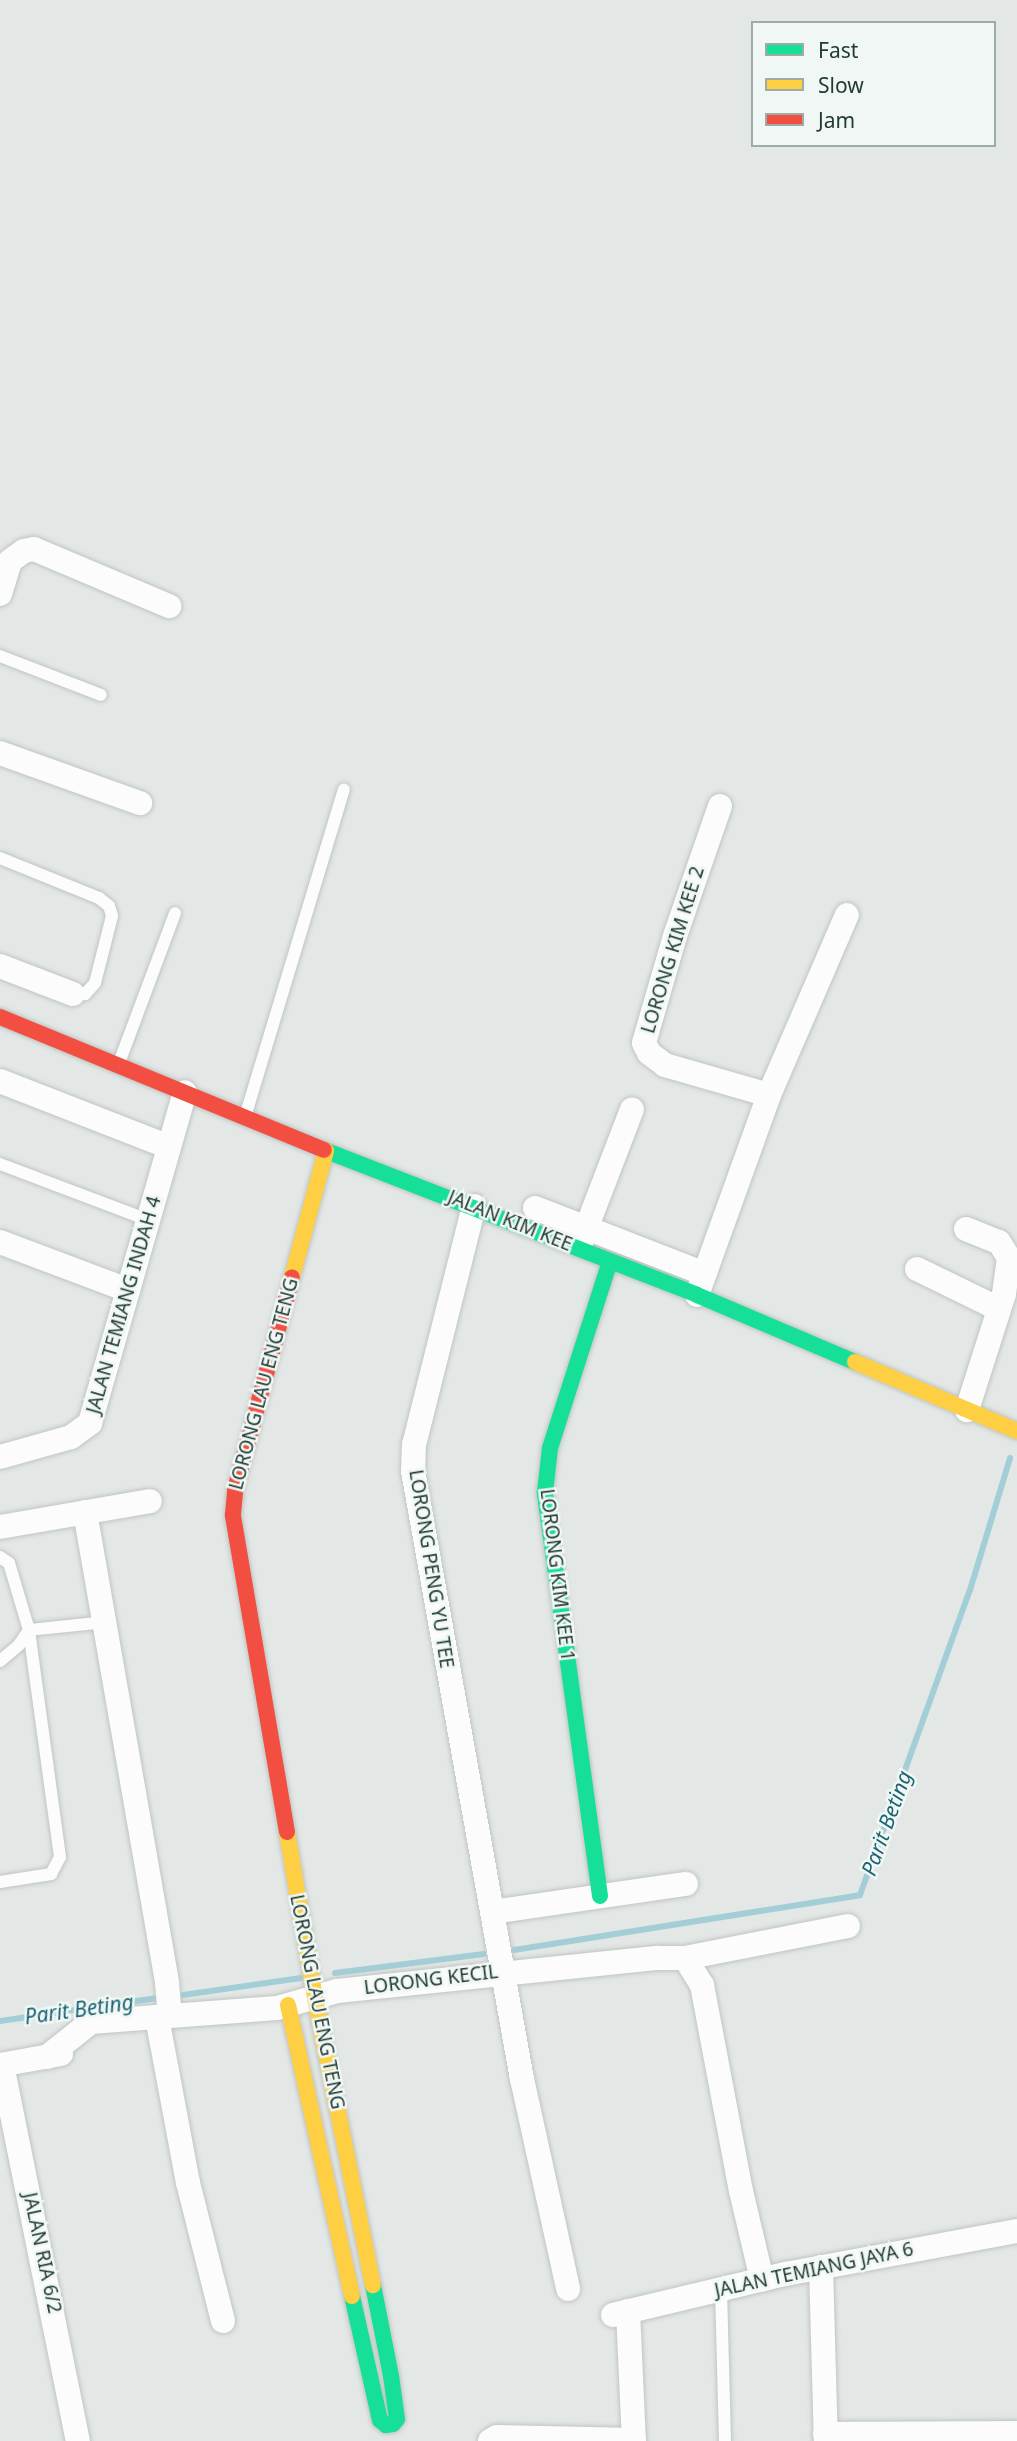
<!DOCTYPE html>
<html>
<head>
<meta charset="utf-8">
<style>
  body { margin:0 }
  #map { position:relative; width:1017px; height:2441px; overflow:hidden; background:#e3e8e6; font-family:"Noto Sans",sans-serif }
  div>[style] { position:absolute }
  [style*='--x'] { left:calc(var(--x)*1px); top:calc(var(--y)*1px); width:calc(var(--w)*1px); rotate:calc(var(--a)*1deg) }
  .stream>* { height:6px; margin:-3px; padding:0 3px; transform-origin:3px; border-radius:3px; background:#a3ced7 }
  .roads { filter:drop-shadow(0 0 2px #c0c5c3) drop-shadow(0 0 2px #c0c5c3) }
  .lane>* { height:12px; margin:-6px; padding:0 6px; transform-origin:6px; border-radius:6px; background:#fbfcfb }
  .street>* { height:24px; margin:-12px; padding:0 12px; transform-origin:12px; border-radius:12px; background:#fbfcfb }
  .fast>* { height:16px; margin:-8px; padding:0 8px; transform-origin:8px; border-radius:8px; background:#16e098 }
  .slow>* { height:16px; margin:-8px; padding:0 8px; transform-origin:8px; border-radius:8px; background:#ffcf43 }
  .jam>* { height:16px; margin:-8px; padding:0 8px; transform-origin:8px; border-radius:8px; background:#f24e42 }
  span { translate:-50% -50%; white-space:nowrap; text-align:center; line-height:1.15; -webkit-text-stroke:5px #f0f7f4; paint-order:stroke }
  .street-label { font-size:19px; color:#213b34 }
  .water-label { font-size:21px; color:#1c6475; font-style:italic }
  .legend { position:absolute; left:751px; top:21px; width:245px; height:126px; box-sizing:border-box; background:#f0f7f4; border:2px solid #9daca7; margin:0; padding:9px 12px; list-style:none; font-size:21px; color:#213b34 }
  .legend li { display:flex; align-items:center; gap:14px; height:35px }
  .legend b { width:35px; border:2px solid #9daca7 }
</style>
</head>
<body>
<div id="map">
  <div class="stream">
    <i style="--x:514;--y:1950;--w:350;--a:-9"></i>
    <i style="--x:860;--y:1895;--w:324;--a:-70.2"></i>
    <i style="--x:970;--y:1590;--w:138;--a:-73.1"></i>
    <i style="--x:335;--y:1973;--w:150;--a:-7.3"></i>
    <i style="--x:183;--y:1995;--w:119;--a:-8.2"></i>
    <i style="--x:0;--y:2021;--w:159;--a:-8.3"></i>
  </div>
  <div class="roads">
    <div class="lane">
      <i style="--x:0;--y:656;--w:108;--a:21.1"></i>
      <i style="--x:0;--y:858;--w:107;--a:22"></i>
      <i style="--x:99;--y:898;--w:13;--a:39"></i>
      <i style="--x:109;--y:906;--w:10;--a:73"></i>
      <i style="--x:112;--y:916;--w:69;--a:104.2"></i>
      <i style="--x:95;--y:983;--w:15;--a:132"></i>
      <i style="--x:85;--y:994;--w:12;--a:180"></i>
      <i style="--x:119;--y:1063;--w:160;--a:-69.5"></i>
      <i style="--x:245;--y:1117;--w:342;--a:-73.2"></i>
      <i style="--x:0;--y:1164;--w:158;--a:20.7"></i>
      <i style="--x:0;--y:1557;--w:11;--a:34"></i>
      <i style="--x:9;--y:1563;--w:70;--a:73.4"></i>
      <i style="--x:29;--y:1630;--w:18;--a:124"></i>
      <i style="--x:19;--y:1645;--w:25;--a:140"></i>
      <i style="--x:0;--y:1882;--w:52;--a:-8.9"></i>
      <i style="--x:51;--y:1874;--w:19;--a:-62"></i>
      <i style="--x:60;--y:1857;--w:229;--a:-97.8"></i>
      <i style="--x:29;--y:1630;--w:76;--a:-6"></i>
      <i style="--x:721;--y:2289;--w:152;--a:88.5"></i>
    </div>
    <div class="street">
      <i style="--x:0;--y:594;--w:34;--a:-73"></i>
      <i style="--x:10;--y:561;--w:17;--a:-36"></i>
      <i style="--x:24;--y:551;--w:10;--a:-11"></i>
      <i style="--x:34;--y:549;--w:147;--a:22.9"></i>
      <i style="--x:0;--y:753;--w:149;--a:19.7"></i>
      <i style="--x:720;--y:806;--w:138;--a:109.1"></i>
      <i style="--x:675;--y:936;--w:111;--a:106.2"></i>
      <i style="--x:644;--y:1043;--w:11;--a:63"></i>
      <i style="--x:649;--y:1053;--w:20;--a:37"></i>
      <i style="--x:665;--y:1065;--w:108;--a:16.1"></i>
      <i style="--x:0;--y:966;--w:78;--a:21"></i>
      <i style="--x:0;--y:1081;--w:181;--a:21.3"></i>
      <i style="--x:474;--y:1206;--w:245;--a:104.1"></i>
      <i style="--x:414;--y:1444;--w:27;--a:92"></i>
      <i style="--x:413;--y:1471;--w:618;--a:79.84"></i>
      <i style="--x:522;--y:2079;--w:215;--a:77.6"></i>
      <i style="--x:535;--y:1208;--w:182;--a:21.2"></i>
      <i style="--x:966;--y:1229;--w:35;--a:22"></i>
      <i style="--x:999;--y:1242;--w:19;--a:58"></i>
      <i style="--x:1009;--y:1258;--w:36;--a:98"></i>
      <i style="--x:1004;--y:1294;--w:122;--a:107.7"></i>
      <i style="--x:0;--y:1242;--w:137;--a:20.6"></i>
      <i style="--x:581;--y:1242;--w:142;--a:-69"></i>
      <i style="--x:917;--y:1269;--w:91;--a:26"></i>
      <i style="--x:697;--y:1295;--w:213;--a:-70.2"></i>
      <i style="--x:769;--y:1095;--w:196;--a:-66.6"></i>
      <i style="--x:0;--y:1457;--w:74;--a:-15.7"></i>
      <i style="--x:71;--y:1437;--w:24;--a:-36"></i>
      <i style="--x:90;--y:1423;--w:344;--a:-74"></i>
      <i style="--x:85;--y:1512;--w:478;--a:80.1"></i>
      <i style="--x:167;--y:1983;--w:32;--a:85"></i>
      <i style="--x:0;--y:1527;--w:152;--a:-9.8"></i>
      <i style="--x:493;--y:1912;--w:195;--a:-8.3"></i>
      <i style="--x:685;--y:1958;--w:166;--a:-11.1"></i>
      <i style="--x:47;--y:2057;--w:56;--a:-38.5"></i>
      <i style="--x:91;--y:2022;--w:66;--a:-4.3"></i>
      <i style="--x:0;--y:2065;--w:62;--a:-10.2"></i>
      <i style="--x:2;--y:2065;--w:384;--a:78.6"></i>
      <i style="--x:821;--y:2267;--w:174;--a:88.4"></i>
      <i style="--x:628;--y:2311;--w:130;--a:87.4"></i>
      <i style="--x:613;--y:2315;--w:177;--a:-13.4"></i>
      <i style="--x:785;--y:2274;--w:236;--a:-10.5"></i>
      <i style="--x:223;--y:2321;--w:142;--a:-104.2"></i>
      <i style="--x:188;--y:2183;--w:169;--a:-100.6"></i>
      <i style="--x:157;--y:2017;--w:120;--a:-4.3"></i>
      <i style="--x:277;--y:2008;--w:62;--a:-15.8"></i>
      <i style="--x:337;--y:1991;--w:323;--a:-5.9"></i>
      <i style="--x:658;--y:1958;--w:27;--a:0"></i>
      <i style="--x:685;--y:1958;--w:32;--a:58"></i>
      <i style="--x:702;--y:1985;--w:210;--a:79.3"></i>
      <i style="--x:741;--y:2191;--w:91;--a:76.7"></i>
      <i style="--x:825;--y:2434;--w:192;--a:-0.3"></i>
      <i style="--x:490;--y:2441;--w:8;--a:-30"></i>
      <i style="--x:497;--y:2437;--w:137;--a:1.3"></i>
    </div>
    <div class="fast">
      <i style="--x:324;--y:1150;--w:400;--a:21.2"></i>
      <i style="--x:697;--y:1295;--w:172;--a:23"></i>
      <i style="--x:600;--y:1896;--w:408;--a:-97.8"></i>
      <i style="--x:545;--y:1492;--w:44;--a:-83.5"></i>
      <i style="--x:550;--y:1448;--w:196;--a:-72.2"></i>
      <i style="--x:352;--y:2296;--w:127;--a:77.3"></i>
      <i style="--x:380;--y:2420;--w:8;--a:40"></i>
      <i style="--x:386;--y:2425;--w:7;--a:-8"></i>
      <i style="--x:393;--y:2424;--w:6;--a:-51"></i>
      <i style="--x:397;--y:2419;--w:43;--a:-97.9"></i>
      <i style="--x:391;--y:2376;--w:93;--a:-101.2"></i>
    </div>
    <div class="slow">
      <i style="--x:292;--y:1277;--w:131;--a:-74.9"></i>
      <i style="--x:855;--y:1362;--w:176;--a:23.1"></i>
      <i style="--x:287;--y:1832;--w:168;--a:80.4"></i>
      <i style="--x:315;--y:1998;--w:293;--a:78.6"></i>
      <i style="--x:288;--y:2005;--w:298;--a:77.6"></i>
    </div>
    <div class="jam">
      <i style="--x:0;--y:1017;--w:350;--a:22.3"></i>
      <i style="--x:287;--y:1832;--w:322;--a:-99.7"></i>
      <i style="--x:233;--y:1515;--w:25;--a:-85"></i>
      <i style="--x:235;--y:1490;--w:220;--a:-75"></i>
    </div>
  </div>
  <div class="street-label">
    <span style="left:673px;top:950px;rotate:-73deg">LORONG KIM KEE 2</span>
    <span style="left:510px;top:1221px;rotate:22deg">JALAN KIM KEE</span>
    <span style="left:124px;top:1305px;rotate:-74deg">JALAN TEMIANG INDAH 4</span>
    <span style="left:264px;top:1384px;rotate:-75deg">LORONG LAU ENG TENG</span>
    <span style="left:431px;top:1569px;rotate:81deg">LORONG PENG YU TEE</span>
    <span style="left:557px;top:1575px;rotate:83deg">LORONG KIM KEE 1</span>
    <span style="left:431px;top:1980px;rotate:-7deg">LORONG KECIL</span>
    <span style="left:317px;top:2002px;rotate:79deg">LORONG LAU ENG TENG</span>
    <span style="left:42px;top:2253px;rotate:78deg">JALAN RIA 6/2</span>
    <span style="left:814px;top:2270px;rotate:-12deg">JALAN TEMIANG JAYA 6</span>
  </div>
  <div class="water-label">
    <span style="left:886px;top:1823px;rotate:-70deg">Parit Beting</span>
    <span style="left:79px;top:2009px;rotate:-8deg">Parit Beting</span>
  </div>
  <ul class="legend">
  <li><b style="height:9px;background:#16e098"></b>Fast</li>
  <li><b style="height:9px;background:#ffcf43"></b>Slow</li>
  <li><b style="height:9px;background:#f24e42"></b>Jam</li>
  </ul>
</div>
</body>
</html>
